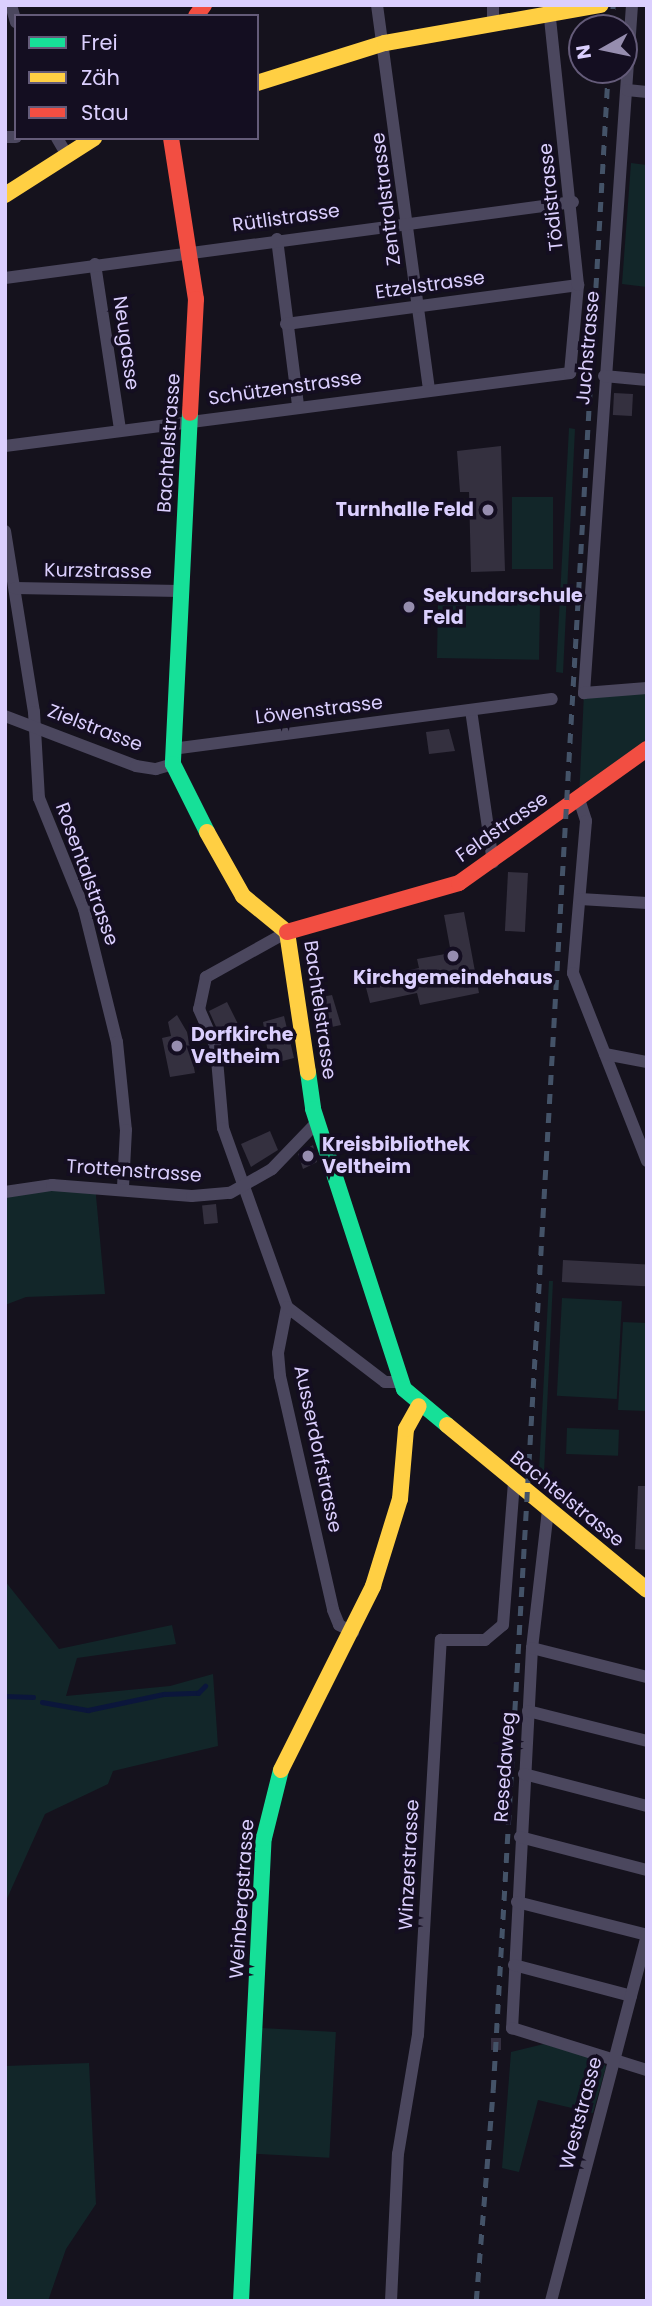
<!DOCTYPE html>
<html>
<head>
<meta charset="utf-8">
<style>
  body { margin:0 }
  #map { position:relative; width:652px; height:2306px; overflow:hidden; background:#15121d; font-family:Poppins,sans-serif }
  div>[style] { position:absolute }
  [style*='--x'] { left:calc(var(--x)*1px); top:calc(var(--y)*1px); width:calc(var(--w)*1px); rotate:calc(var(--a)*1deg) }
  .green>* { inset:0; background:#122629; transform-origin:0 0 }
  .stream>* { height:4.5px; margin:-2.25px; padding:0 2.25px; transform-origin:2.25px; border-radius:2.25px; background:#0b163b }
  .building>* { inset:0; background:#34303f; transform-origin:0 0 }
  .street-tunnel>* { height:12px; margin-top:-6px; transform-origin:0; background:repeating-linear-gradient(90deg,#332e3f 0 12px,transparent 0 18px) }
  .street>* { height:12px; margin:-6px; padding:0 6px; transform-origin:6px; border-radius:6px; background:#4b475e }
  .fast>* { height:16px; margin:-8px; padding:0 8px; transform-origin:8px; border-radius:8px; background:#16e098 }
  .slow>* { height:16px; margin:-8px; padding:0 8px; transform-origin:8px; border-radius:8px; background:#ffcf43 }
  .jam>* { height:16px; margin:-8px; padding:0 8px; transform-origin:8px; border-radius:8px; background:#f24e42 }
  .rail>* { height:4.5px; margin-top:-2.25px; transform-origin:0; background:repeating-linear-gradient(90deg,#445368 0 10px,transparent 0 19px) }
  .dots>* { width:19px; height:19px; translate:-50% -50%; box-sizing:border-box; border:4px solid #140e21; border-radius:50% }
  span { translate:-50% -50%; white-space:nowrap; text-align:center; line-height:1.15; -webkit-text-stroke:7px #140e21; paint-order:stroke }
  .street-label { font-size:19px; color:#dbcffe }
  .poi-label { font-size:19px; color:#dbcffe; font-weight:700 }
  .right { translate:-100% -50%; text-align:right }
  .left { translate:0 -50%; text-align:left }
  .frame { position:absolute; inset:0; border:7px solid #dbcffe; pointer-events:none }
  .legend { position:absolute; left:14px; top:14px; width:245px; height:126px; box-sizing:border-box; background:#140e21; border:2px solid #645b79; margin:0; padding:9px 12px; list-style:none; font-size:21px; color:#dbcffe }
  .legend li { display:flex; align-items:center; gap:14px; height:35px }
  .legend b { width:35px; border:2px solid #645b79 }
  .north { position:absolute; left:568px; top:14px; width:70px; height:70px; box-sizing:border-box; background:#140e21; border:2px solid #645b79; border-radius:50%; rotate:261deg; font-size:19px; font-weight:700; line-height:28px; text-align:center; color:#dbcffe }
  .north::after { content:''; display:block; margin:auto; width:24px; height:32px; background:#968daf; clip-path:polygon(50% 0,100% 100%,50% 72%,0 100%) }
</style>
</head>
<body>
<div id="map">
  <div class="green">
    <i style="clip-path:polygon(631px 163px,647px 165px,647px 287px,622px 284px)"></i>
    <i style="clip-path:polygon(569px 428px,575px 429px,563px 673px,556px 672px)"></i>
    <i style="left:512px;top:497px;width:41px;height:72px"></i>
    <i style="left:438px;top:601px;width:102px;height:57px;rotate:1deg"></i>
    <i style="clip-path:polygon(647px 688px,647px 749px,579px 799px,584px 693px)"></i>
    <i style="clip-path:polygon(95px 1185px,105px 1294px,26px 1297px,5px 1305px,5px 1192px)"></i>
    <i style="clip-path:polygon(549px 1281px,553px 1281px,544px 1472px,539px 1471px)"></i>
    <i style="left:562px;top:1298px;width:60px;height:98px;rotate:3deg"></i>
    <i style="clip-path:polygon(623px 1322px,647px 1323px,647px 1411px,618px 1410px)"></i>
    <i style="left:567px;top:1428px;width:52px;height:26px;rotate:2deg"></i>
    <i style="clip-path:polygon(5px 1581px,59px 1649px,172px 1625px,176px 1644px,77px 1658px,66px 1696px,170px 1686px,213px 1674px,218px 1746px,113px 1771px,108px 1784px,45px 1814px,5px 1903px)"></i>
    <i style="left:261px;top:2028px;width:75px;height:126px;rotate:3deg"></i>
    <i style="clip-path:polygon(544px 2044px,602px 2061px,606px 2067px,593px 2113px,538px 2100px,519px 2172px,502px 2168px,511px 2052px)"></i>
    <i style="clip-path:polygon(89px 2063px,96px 2204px,66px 2249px,48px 2301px,5px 2301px,5px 2066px)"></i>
  </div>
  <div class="stream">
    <i style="--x:5;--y:1696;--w:28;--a:2"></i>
    <i style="--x:42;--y:1702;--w:47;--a:9.9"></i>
    <i style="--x:88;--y:1710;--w:78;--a:-11.9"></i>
    <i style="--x:164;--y:1694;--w:34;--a:-2"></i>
    <i style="--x:198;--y:1693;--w:10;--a:-45"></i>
  </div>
  <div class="building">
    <i style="left:614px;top:393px;width:19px;height:22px;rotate:3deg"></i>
    <i style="clip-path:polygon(501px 446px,505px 571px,471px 572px,469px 492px,460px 492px,457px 451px)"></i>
    <i style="clip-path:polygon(449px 729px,455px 751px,429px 754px,426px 732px)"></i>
    <i style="left:508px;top:872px;width:20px;height:59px;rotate:3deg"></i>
    <i style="clip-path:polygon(464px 912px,479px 993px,420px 1005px,417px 993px,370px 1003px,364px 980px,419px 968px,417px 959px,451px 953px,444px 915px)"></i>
    <i style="clip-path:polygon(332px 995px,341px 1025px,318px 1030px,312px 999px)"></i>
    <i style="clip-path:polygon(227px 1002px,240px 1028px,226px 1038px,221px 1038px,209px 1011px)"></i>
    <i style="clip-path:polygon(177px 1015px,187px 1032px,195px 1073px,170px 1077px,162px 1038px,171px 1036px,168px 1022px)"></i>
    <i style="clip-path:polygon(284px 1016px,294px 1058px,275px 1063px,268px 1054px,263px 1022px)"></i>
    <i style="clip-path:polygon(270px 1131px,278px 1150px,251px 1167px,241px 1144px)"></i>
    <i style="clip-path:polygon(313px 1145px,317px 1162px,303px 1169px,298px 1154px)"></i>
    <i style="left:216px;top:1204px;width:19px;height:14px;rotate:84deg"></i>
    <i style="left:563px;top:1260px;width:84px;height:22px;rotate:3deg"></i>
    <i style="clip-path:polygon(638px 1486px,647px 1486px,647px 1550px,635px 1549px)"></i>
  </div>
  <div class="street-tunnel">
    <i style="--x:491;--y:2044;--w:10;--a:0"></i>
  </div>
  <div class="street">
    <i style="--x:11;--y:5;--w:18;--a:74"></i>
    <i style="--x:377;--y:5;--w:387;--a:82.3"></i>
    <i style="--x:632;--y:5;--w:690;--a:93.99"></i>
    <i style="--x:584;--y:693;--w:63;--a:-4.5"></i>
    <i style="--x:493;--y:25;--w:20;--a:-90"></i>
    <i style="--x:627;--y:90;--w:20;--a:6"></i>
    <i style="--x:5;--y:137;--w:11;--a:0"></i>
    <i style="--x:57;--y:138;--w:16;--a:60"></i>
    <i style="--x:277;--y:239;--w:167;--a:82.8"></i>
    <i style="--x:95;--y:264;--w:167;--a:81.4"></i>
    <i style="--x:5;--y:278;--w:573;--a:-7.62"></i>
    <i style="--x:286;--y:324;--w:295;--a:-7.6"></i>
    <i style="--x:604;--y:376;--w:43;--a:5.3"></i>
    <i style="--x:5;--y:446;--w:570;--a:-7.36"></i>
    <i style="--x:570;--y:373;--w:88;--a:-84.8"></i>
    <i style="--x:578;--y:285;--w:269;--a:-96"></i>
    <i style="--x:5;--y:531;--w:183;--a:80.9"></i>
    <i style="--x:34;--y:712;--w:86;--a:86.7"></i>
    <i style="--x:39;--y:798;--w:120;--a:67.9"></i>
    <i style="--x:84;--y:909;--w:137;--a:76.1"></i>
    <i style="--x:117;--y:1042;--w:88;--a:84.2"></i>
    <i style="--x:126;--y:1130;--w:58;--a:93"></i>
    <i style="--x:15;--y:588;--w:165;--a:1"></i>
    <i style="--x:471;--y:710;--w:154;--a:81.8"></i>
    <i style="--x:5;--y:716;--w:140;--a:20.9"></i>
    <i style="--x:136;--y:766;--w:20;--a:9"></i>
    <i style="--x:156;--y:769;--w:18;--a:-16"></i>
    <i style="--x:172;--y:749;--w:383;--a:-7.5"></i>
    <i style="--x:579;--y:799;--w:23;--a:72"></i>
    <i style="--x:586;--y:821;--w:153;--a:94.9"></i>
    <i style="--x:573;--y:973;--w:202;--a:68.5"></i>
    <i style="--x:580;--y:899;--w:67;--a:3.4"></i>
    <i style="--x:287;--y:932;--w:93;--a:150.9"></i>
    <i style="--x:206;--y:977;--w:33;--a:102"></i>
    <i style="--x:199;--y:1009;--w:43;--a:66.4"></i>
    <i style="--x:216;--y:1048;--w:80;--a:85"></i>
    <i style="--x:223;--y:1128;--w:190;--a:70.3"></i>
    <i style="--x:287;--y:1307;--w:47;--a:101.1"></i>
    <i style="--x:278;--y:1353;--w:23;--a:85"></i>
    <i style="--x:280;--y:1376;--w:240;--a:77.2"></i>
    <i style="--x:333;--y:1610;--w:16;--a:68"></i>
    <i style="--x:339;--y:1625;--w:16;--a:27"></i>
    <i style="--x:605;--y:1054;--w:43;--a:10.8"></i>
    <i style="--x:5;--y:1192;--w:48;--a:-8.5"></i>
    <i style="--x:52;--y:1185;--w:140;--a:4.5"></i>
    <i style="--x:192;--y:1196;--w:38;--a:-5"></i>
    <i style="--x:230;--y:1193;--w:48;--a:-29.7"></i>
    <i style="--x:272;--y:1169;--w:65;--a:-46.2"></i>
    <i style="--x:287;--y:1307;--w:123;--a:37.4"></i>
    <i style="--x:385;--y:1382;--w:15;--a:0"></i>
    <i style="--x:548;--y:1510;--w:139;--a:96.6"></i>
    <i style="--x:532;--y:1648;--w:381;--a:93"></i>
    <i style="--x:512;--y:2028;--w:141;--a:17.3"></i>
    <i style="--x:532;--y:1648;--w:119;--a:14.2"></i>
    <i style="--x:528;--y:1711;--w:123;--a:14.1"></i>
    <i style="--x:524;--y:1774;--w:127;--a:14.6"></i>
    <i style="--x:520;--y:1837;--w:131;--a:14.6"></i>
    <i style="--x:517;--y:1902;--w:134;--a:14.2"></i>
    <i style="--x:514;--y:1965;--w:121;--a:14.8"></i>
    <i style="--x:391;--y:2301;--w:147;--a:-87.3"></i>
    <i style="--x:398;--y:2154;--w:121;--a:-80.5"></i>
    <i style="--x:418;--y:2035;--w:396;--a:-86.7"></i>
    <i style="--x:441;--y:1640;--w:44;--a:0"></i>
    <i style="--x:485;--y:1640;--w:23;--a:-40"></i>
    <i style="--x:503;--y:1625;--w:142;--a:-85.6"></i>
    <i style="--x:551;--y:2301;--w:378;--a:-75.3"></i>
  </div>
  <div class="fast">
    <i style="--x:190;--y:413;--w:351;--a:92.8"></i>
    <i style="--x:173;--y:764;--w:76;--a:63.4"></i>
    <i style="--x:308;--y:1072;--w:37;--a:82"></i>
    <i style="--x:313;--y:1109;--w:294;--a:72"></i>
    <i style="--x:404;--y:1389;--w:56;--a:39.9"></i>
    <i style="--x:241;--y:2301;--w:464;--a:-87.2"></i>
    <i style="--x:264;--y:1838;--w:70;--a:-76"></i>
  </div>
  <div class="slow">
    <i style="--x:257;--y:83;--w:134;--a:-17.4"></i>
    <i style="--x:385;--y:43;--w:219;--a:-10"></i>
    <i style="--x:5;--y:195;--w:106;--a:-32.6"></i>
    <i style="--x:207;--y:832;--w:73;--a:60.6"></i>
    <i style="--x:243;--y:896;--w:57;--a:39.3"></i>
    <i style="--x:287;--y:932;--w:142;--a:81.5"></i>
    <i style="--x:447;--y:1425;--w:259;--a:39.5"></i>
    <i style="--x:281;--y:1770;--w:206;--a:-63.4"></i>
    <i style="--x:373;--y:1586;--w:91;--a:-72.8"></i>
    <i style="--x:400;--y:1499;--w:70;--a:-85.1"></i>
    <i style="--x:406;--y:1429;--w:26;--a:-61"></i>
  </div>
  <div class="jam">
    <i style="--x:196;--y:16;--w:14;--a:-54"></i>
    <i style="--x:171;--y:138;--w:163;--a:81.2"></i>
    <i style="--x:196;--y:299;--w:114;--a:93"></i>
    <i style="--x:287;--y:932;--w:179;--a:-15.9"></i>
    <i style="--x:459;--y:883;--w:231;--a:-35.5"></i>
  </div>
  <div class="rail">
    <i style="--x:611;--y:28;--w:23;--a:-85"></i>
    <i style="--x:476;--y:2301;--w:212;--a:-85.4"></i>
    <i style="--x:493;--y:2090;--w:2023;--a:-86.74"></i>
  </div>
  <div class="dots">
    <i style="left:488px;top:510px;background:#968daf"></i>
    <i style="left:409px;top:607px;background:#968daf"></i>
    <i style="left:453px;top:956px;background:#968daf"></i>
    <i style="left:177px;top:1046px;background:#968daf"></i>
    <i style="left:308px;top:1156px;background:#968daf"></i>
  </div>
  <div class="street-label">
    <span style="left:551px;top:197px;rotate:-96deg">Tödistrasse</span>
    <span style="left:386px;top:199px;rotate:-97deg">Zentralstrasse</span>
    <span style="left:286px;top:218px;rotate:-8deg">Rütlistrasse</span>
    <span style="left:430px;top:285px;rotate:-8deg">Etzelstrasse</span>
    <span style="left:126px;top:343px;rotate:82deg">Neugasse</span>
    <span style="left:588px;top:348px;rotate:-85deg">Juchstrasse</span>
    <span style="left:285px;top:388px;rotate:-8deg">Schützenstrasse</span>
    <span style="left:169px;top:443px;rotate:-86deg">Bachtelstrasse</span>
    <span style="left:98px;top:571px;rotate:1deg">Kurzstrasse</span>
    <span style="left:319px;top:710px;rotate:-7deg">Löwenstrasse</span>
    <span style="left:95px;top:728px;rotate:21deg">Zielstrasse</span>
    <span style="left:502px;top:827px;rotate:-35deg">Feldstrasse</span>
    <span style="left:87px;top:874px;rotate:70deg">Rosentalstrasse</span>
    <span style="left:320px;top:1010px;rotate:82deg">Bachtelstrasse</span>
    <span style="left:134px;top:1171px;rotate:4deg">Trottenstrasse</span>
    <span style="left:318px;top:1449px;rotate:78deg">Ausserdorfstrasse</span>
    <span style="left:567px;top:1499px;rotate:39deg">Bachtelstrasse</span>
    <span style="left:505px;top:1767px;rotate:-86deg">Resedaweg</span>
    <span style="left:409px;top:1865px;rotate:-87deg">Winzerstrasse</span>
    <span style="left:242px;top:1899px;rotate:-86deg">Weinbergstrasse</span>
    <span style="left:581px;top:2113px;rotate:-75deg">Weststrasse</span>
  </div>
  <div class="poi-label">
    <span class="right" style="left:474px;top:510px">Turnhalle Feld</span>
    <span class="left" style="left:423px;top:607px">Sekundarschule<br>Feld</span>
    <span style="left:453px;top:978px">Kirchgemeindehaus</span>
    <span class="left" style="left:191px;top:1046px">Dorfkirche<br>Veltheim</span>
    <span class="left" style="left:322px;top:1156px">Kreisbibliothek<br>Veltheim</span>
  </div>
  <div class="frame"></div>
  <ul class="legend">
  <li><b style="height:9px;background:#16e098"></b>Frei</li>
  <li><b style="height:9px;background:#ffcf43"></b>Zäh</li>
  <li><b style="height:9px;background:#f24e42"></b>Stau</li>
  </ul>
  <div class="north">N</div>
</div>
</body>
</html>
